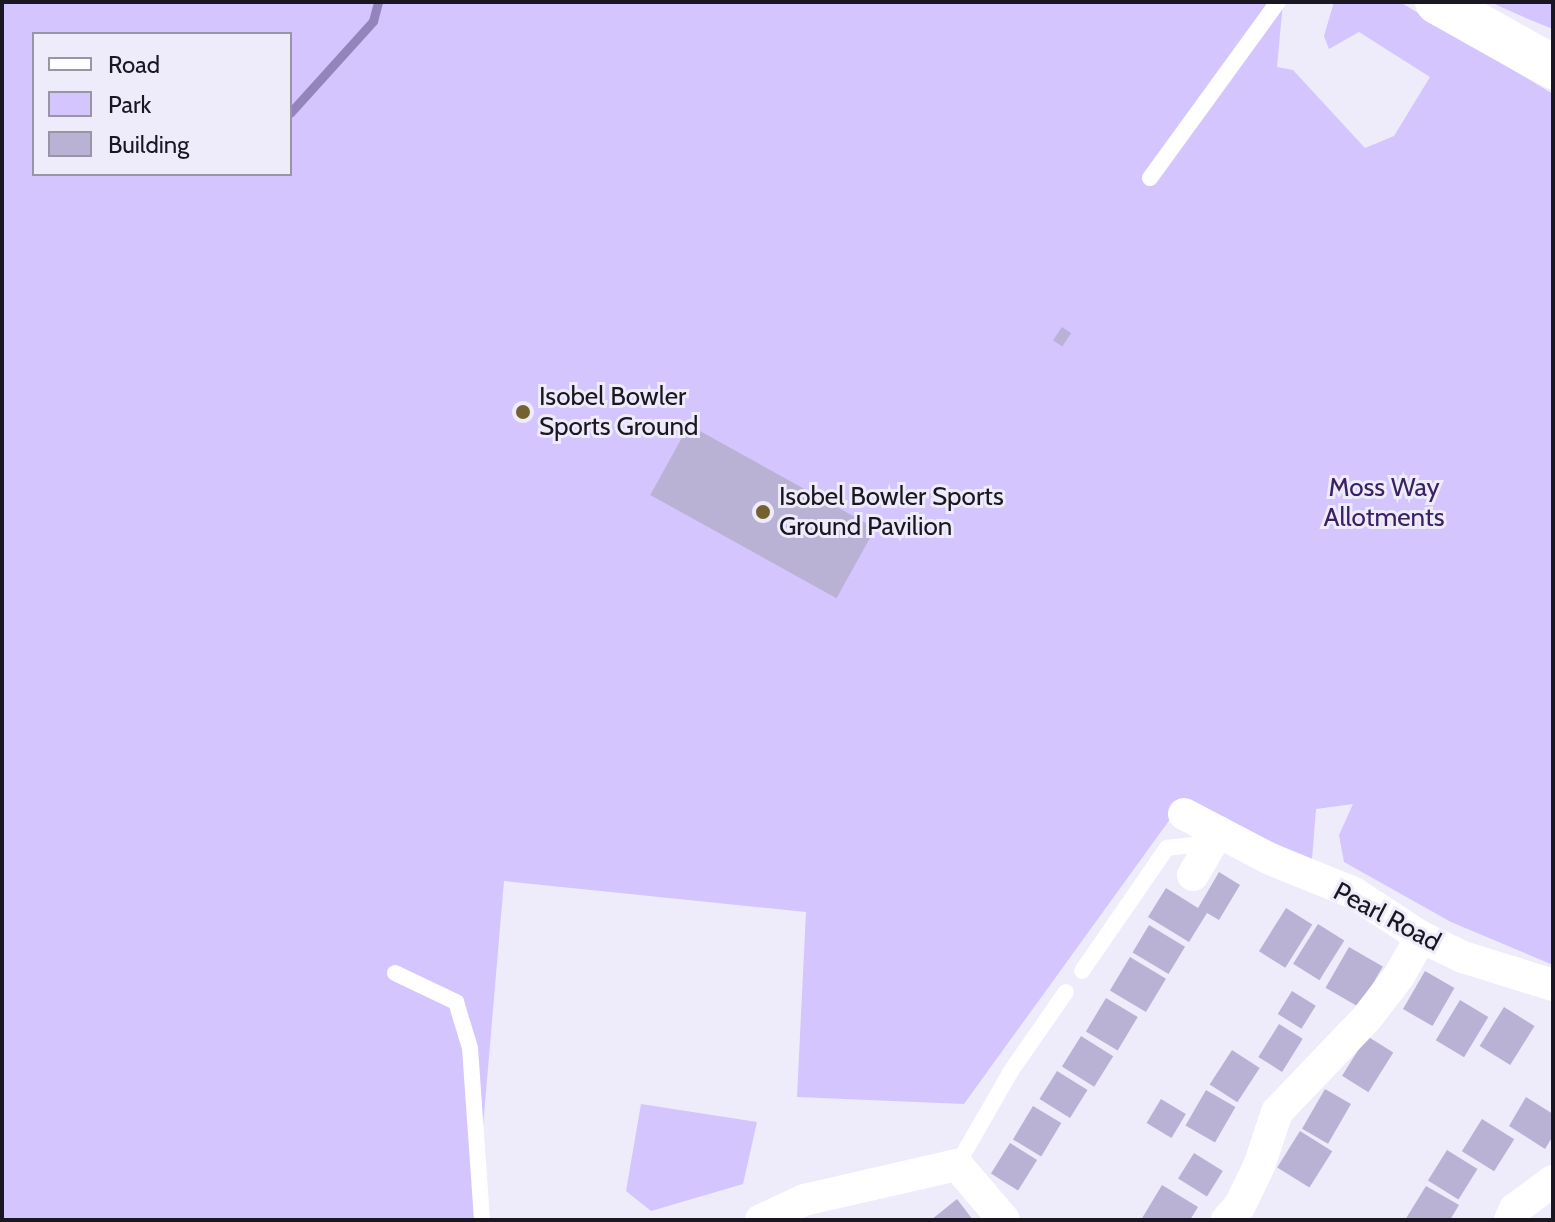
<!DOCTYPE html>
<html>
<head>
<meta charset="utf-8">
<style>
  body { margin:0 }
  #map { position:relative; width:1555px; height:1222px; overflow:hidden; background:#eeebfa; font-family:Cabin,sans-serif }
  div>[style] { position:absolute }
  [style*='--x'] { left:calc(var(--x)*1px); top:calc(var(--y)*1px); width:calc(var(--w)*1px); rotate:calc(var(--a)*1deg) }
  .green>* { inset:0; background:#d4c5fe }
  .stream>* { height:9px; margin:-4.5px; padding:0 4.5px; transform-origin:4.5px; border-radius:4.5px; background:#9484be }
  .building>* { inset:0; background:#bab2d4; transform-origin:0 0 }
  .lane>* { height:16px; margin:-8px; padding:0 8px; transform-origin:8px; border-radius:8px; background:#fff }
  .street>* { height:32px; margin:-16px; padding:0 16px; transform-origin:16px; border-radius:16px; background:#fff }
  .secondary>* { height:44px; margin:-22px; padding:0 22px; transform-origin:22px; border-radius:22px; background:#fff }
  .dots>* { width:22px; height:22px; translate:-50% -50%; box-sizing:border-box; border:4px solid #eeebfa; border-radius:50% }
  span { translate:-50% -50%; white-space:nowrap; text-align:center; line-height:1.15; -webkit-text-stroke:6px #eeebfa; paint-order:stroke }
  .poi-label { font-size:26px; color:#1a1723 }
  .left { translate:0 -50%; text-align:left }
  .park-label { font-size:26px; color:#3a2065 }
  .street-label { font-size:26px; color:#1a1723 }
  .frame { position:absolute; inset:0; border:4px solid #1a1723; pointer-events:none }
  .legend { position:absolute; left:32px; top:32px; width:260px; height:144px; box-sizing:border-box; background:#eeebfa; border:2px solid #9996a4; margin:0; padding:10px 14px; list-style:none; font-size:24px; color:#1a1723 }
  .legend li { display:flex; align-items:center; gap:16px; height:40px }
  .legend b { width:40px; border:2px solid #9996a4 }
</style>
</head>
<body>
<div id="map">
  <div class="green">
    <i style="clip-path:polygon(evenodd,2px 2px,1283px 2px,1277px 67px,1293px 70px,1365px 148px,1394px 136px,1430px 77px,1359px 32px,1329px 49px,1324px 36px,1334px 2px,1400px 2px,1553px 94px,1553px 965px,1451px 922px,1344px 862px,1339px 835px,1353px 804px,1316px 809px,1312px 859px,1181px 804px,964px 1104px,797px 1097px,806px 912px,504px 881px,475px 1220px,2px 1220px,2px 2px,34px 34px,290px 34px,290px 174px,34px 174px,34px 34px)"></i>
    <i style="clip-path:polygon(1490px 2px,1553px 2px,1553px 29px,1528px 19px)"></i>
    <i style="clip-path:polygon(641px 1104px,757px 1122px,743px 1184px,651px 1211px,626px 1191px)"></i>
  </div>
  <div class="stream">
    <i style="--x:290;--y:113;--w:124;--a:-47.9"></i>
    <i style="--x:373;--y:21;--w:20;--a:-75"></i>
  </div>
  <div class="building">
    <i style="left:1062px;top:327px;width:11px;height:16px;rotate:34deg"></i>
    <i style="left:689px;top:425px;width:213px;height:80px;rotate:29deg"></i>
    <i style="clip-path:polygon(1219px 872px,1240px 885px,1219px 920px,1207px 913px,1189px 942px,1148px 917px,1166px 888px,1198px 908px)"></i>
    <i style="left:1286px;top:908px;width:31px;height:51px;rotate:32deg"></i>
    <i style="left:1318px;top:924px;width:31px;height:47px;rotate:32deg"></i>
    <i style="left:1149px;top:925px;width:42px;height:32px;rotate:31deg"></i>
    <i style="left:1349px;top:947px;width:39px;height:47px;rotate:30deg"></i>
    <i style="left:1130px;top:957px;width:42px;height:39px;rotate:31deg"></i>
    <i style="left:1425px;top:971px;width:34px;height:44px;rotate:30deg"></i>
    <i style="left:1292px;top:991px;width:28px;height:27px;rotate:32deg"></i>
    <i style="left:1106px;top:998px;width:37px;height:39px;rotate:31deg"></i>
    <i style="left:1460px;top:1000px;width:33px;height:47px;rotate:31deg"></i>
    <i style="left:1504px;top:1007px;width:36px;height:46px;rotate:32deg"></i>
    <i style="left:1279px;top:1024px;width:28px;height:39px;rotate:32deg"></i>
    <i style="left:1081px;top:1036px;width:38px;height:36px;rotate:32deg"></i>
    <i style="left:1367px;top:1036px;width:31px;height:47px;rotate:32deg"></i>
    <i style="left:1232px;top:1050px;width:33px;height:41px;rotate:33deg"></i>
    <i style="left:1057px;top:1071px;width:36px;height:33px;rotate:32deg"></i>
    <i style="left:1325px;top:1089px;width:30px;height:46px;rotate:30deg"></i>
    <i style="left:1206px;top:1090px;width:34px;height:41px;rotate:30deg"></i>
    <i style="clip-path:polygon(1526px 1097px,1553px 1114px,1553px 1136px,1545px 1149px,1509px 1126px)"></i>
    <i style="left:1161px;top:1099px;width:29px;height:28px;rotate:31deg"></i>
    <i style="left:1033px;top:1106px;width:33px;height:39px;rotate:31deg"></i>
    <i style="left:1482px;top:1119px;width:38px;height:38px;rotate:32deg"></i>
    <i style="left:1300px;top:1131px;width:38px;height:43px;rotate:32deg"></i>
    <i style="left:1010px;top:1143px;width:32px;height:36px;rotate:32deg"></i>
    <i style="left:1447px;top:1150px;width:36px;height:36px;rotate:32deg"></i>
    <i style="left:1194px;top:1153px;width:34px;height:30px;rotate:32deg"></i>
    <i style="clip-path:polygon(1162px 1185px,1198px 1207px,1190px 1220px,1141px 1220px)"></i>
    <i style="clip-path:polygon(1426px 1186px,1459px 1205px,1450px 1220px,1405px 1220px)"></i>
    <i style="clip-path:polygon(957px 1199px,973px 1220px,931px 1220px)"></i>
  </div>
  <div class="lane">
    <i style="--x:1150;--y:178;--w:218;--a:-54"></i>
    <i style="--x:1082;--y:971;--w:150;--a:-55.4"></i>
    <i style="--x:1167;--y:848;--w:43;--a:-6.6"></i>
    <i style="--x:395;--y:973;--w:68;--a:25.4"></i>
    <i style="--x:456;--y:1002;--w:48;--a:73.1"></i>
    <i style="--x:470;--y:1048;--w:172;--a:86"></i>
    <i style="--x:957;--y:1165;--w:108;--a:-60.1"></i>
    <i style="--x:1011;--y:1071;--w:96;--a:-55.2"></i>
  </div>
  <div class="street">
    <i style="--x:1184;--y:814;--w:97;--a:27.6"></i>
    <i style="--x:1270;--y:859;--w:91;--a:22"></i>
    <i style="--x:1354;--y:893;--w:80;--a:33.3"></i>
    <i style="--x:1421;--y:937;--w:47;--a:25.5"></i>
    <i style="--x:1463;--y:957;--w:94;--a:17.3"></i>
    <i style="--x:1193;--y:875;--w:50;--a:-59.8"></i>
    <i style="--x:761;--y:1220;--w:47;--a:-24.9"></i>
    <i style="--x:804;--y:1200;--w:157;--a:-12.9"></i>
    <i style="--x:957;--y:1165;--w:72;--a:49.5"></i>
    <i style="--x:1227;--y:1220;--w:20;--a:-49"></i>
    <i style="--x:1240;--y:1205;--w:43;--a:-64"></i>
    <i style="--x:1259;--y:1166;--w:57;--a:-71.6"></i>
    <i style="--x:1277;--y:1112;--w:129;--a:-46.3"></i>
    <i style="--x:1366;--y:1019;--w:54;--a:-52.5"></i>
    <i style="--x:1399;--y:976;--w:45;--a:-60.6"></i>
    <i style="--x:1510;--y:1220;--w:12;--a:-66"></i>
    <i style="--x:1515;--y:1209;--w:47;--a:-36.4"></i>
  </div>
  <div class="secondary">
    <i style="--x:1437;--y:2;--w:133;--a:29.3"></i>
  </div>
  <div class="dots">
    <i style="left:523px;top:412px;background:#756130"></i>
    <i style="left:763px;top:512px;background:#756130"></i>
  </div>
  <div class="poi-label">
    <span class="left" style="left:539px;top:412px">Isobel Bowler<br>Sports Ground</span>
    <span class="left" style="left:779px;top:512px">Isobel Bowler Sports<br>Ground Pavilion</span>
  </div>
  <div class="park-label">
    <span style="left:1384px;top:503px">Moss Way<br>Allotments</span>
  </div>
  <div class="street-label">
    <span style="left:1387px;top:917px;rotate:28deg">Pearl Road</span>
  </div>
  <div class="frame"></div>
  <ul class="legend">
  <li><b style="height:10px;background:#fff"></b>Road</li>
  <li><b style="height:22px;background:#d4c5fe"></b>Park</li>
  <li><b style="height:22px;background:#bab2d4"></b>Building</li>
  </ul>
</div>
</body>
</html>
